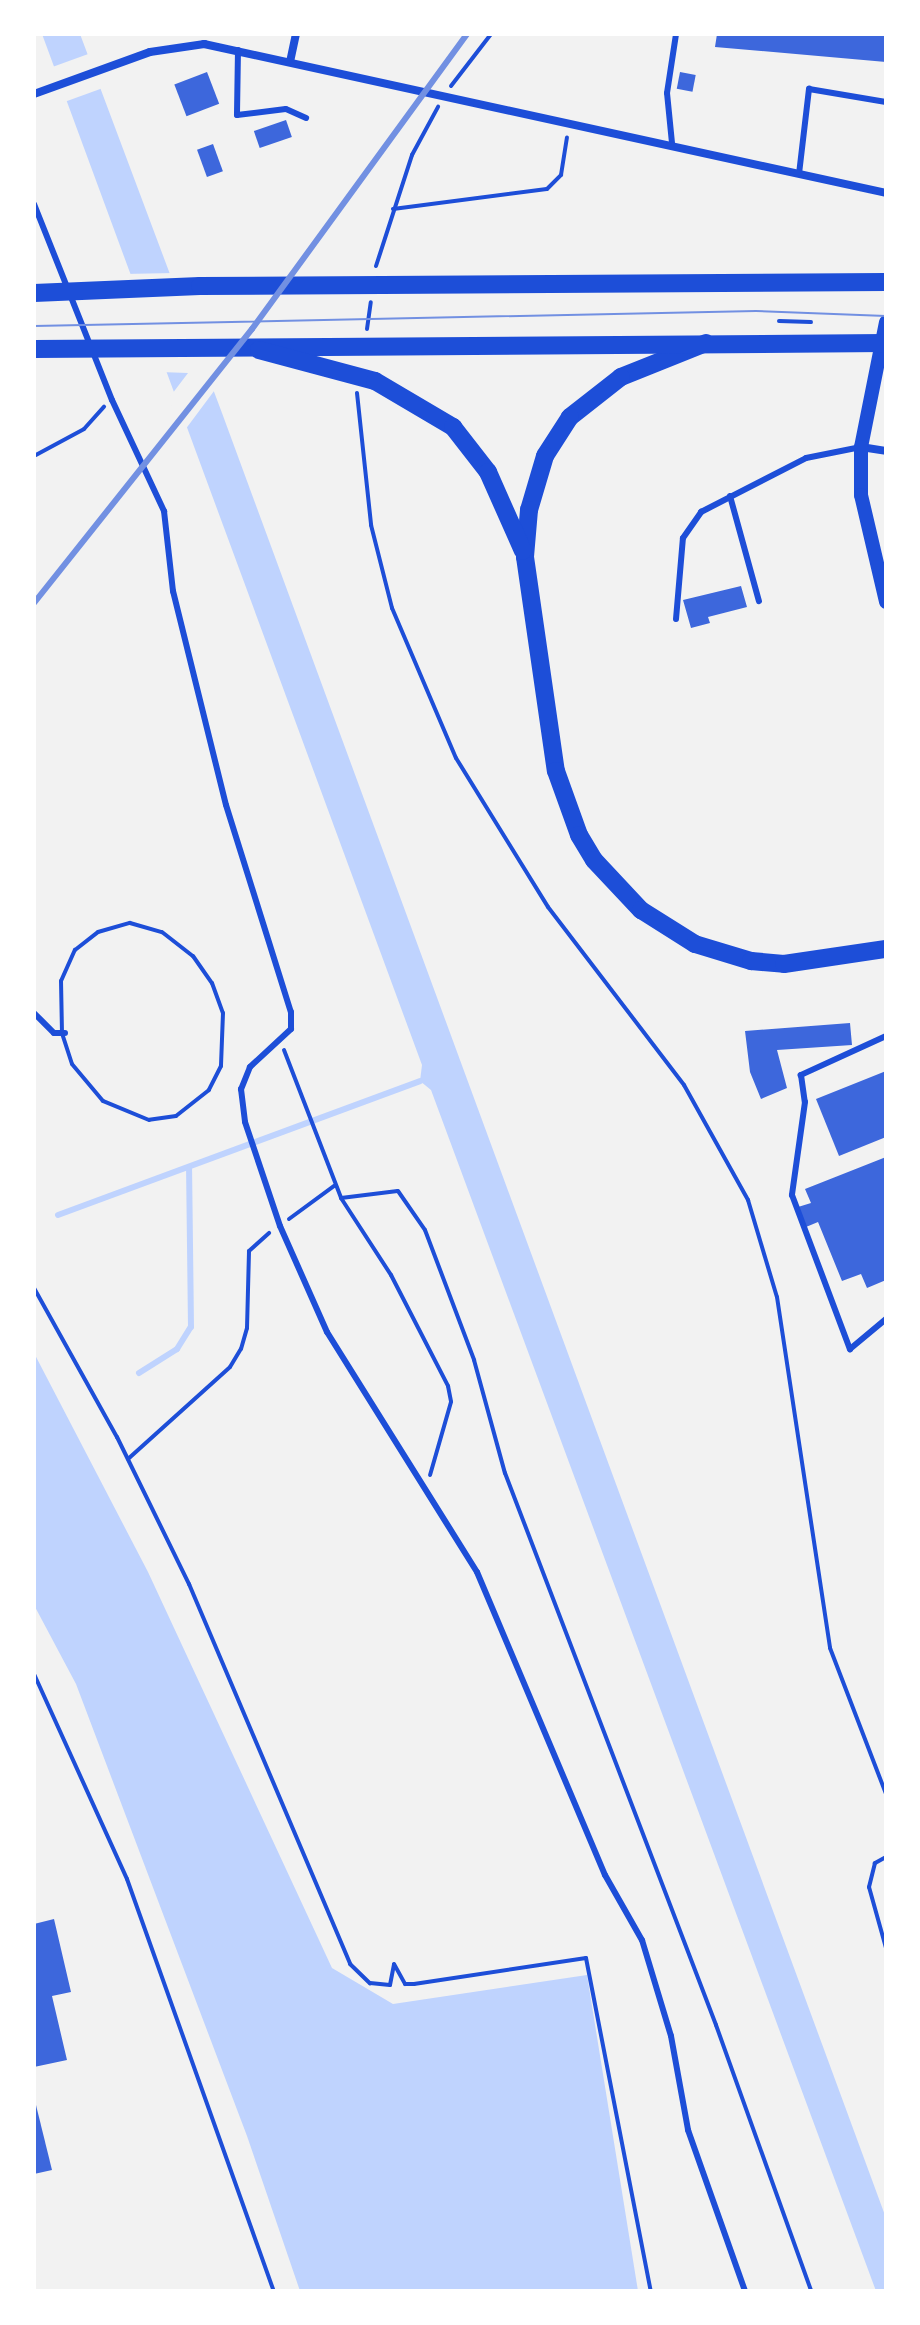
<!DOCTYPE html>
<html>
<head>
<meta charset="utf-8">
<style>
  body { margin:0 }
  #map { position:relative; width:920px; height:2325px; overflow:hidden; background:#f2f2f2; font-family:Quicksand,sans-serif }
  div>[style] { position:absolute }
  [style*='--x'] { left:calc(var(--x)*1px); top:calc(var(--y)*1px); width:calc(var(--w)*1px); rotate:calc(var(--a)*1deg) }
  .water>* { inset:0; background:#bfd3fe }
  .pier>* { inset:0; background:#f2f2f2; transform-origin:0 0 }
  .stream>* { height:6px; margin:-3px; padding:0 3px; transform-origin:3px; border-radius:3px; background:#bfd3fe }
  .building>* { inset:0; background:#3d67dc; transform-origin:0 0 }
  .path>* { height:4px; margin:-2px; padding:0 2px; transform-origin:2px; border-radius:2px; background:#1d4ed8 }
  .service>* { height:6px; margin:-3px; padding:0 3px; transform-origin:3px; border-radius:3px; background:#1d4ed8 }
  .minor>* { height:8px; margin:-4px; padding:0 4px; transform-origin:4px; border-radius:4px; background:#1d4ed8 }
  .tertiary>* { height:14px; margin:-7px; padding:0 7px; transform-origin:7px; border-radius:7px; background:#1d4ed8 }
  .primary>* { height:18px; margin:-9px; padding:0 9px; transform-origin:9px; border-radius:9px; background:#1d4ed8 }
  .tram>* { height:2px; margin:-1px; padding:0 1px; transform-origin:1px; border-radius:1px; background:#7290e2 }
  .rail>* { height:6px; margin:-3px; padding:0 3px; transform-origin:3px; border-radius:3px; background:#7290e2 }
  span { translate:-50% -50%; white-space:nowrap; text-align:center; line-height:1.15; -webkit-text-stroke:6px #fff; paint-order:stroke }
  .frame { position:absolute; inset:0; border:36px solid #fff; pointer-events:none }
</style>
</head>
<body>
<div id="map">
  <div class="water">
    <i style="clip-path:polygon(42px 34px,80px 34px,222px 413px,886px 2218px,886px 2291px,876px 2291px,431px 1090px,420px 1081px,422px 1065px)"></i>
    <i style="clip-path:polygon(34px 1353px,148px 1572px,332px 1968px,393px 2004px,587px 1975px,638px 2291px,300px 2291px,247px 2136px,76px 1684px,34px 1605px)"></i>
  </div>
  <div class="pier">
    <i style="left:91px;top:53px;width:37px;height:44px;rotate:70deg"></i>
    <i style="clip-path:polygon(174px 273px,217px 387px,182px 434px,169px 398px,188px 373px,160px 372px,124px 274px)"></i>
  </div>
  <div class="stream">
    <i style="--x:58;--y:1215;--w:386;--a:-20.3"></i>
    <i style="--x:139;--y:1373;--w:45;--a:-32.3"></i>
    <i style="--x:177;--y:1349;--w:26;--a:-58"></i>
    <i style="--x:191;--y:1327;--w:160;--a:-90.7"></i>
  </div>
  <div class="building">
    <i style="clip-path:polygon(717px 34px,886px 34px,886px 62px,715px 47px)"></i>
    <i style="left:207px;top:72px;width:34px;height:35px;rotate:69deg"></i>
    <i style="left:680px;top:72px;width:16px;height:17px;rotate:11deg"></i>
    <i style="left:286px;top:120px;width:18px;height:34px;rotate:71deg"></i>
    <i style="left:213px;top:144px;width:29px;height:17px;rotate:70deg"></i>
    <i style="clip-path:polygon(741px 586px,747px 607px,708px 617px,710px 623px,691px 628px,683px 600px)"></i>
    <i style="clip-path:polygon(850px 1023px,852px 1045px,777px 1050px,787px 1088px,761px 1099px,750px 1072px,745px 1031px)"></i>
    <i style="clip-path:polygon(886px 1071px,886px 1137px,839px 1156px,816px 1099px)"></i>
    <i style="clip-path:polygon(886px 1157px,886px 1280px,867px 1288px,861px 1274px,842px 1281px,818px 1222px,806px 1227px,798px 1207px,811px 1203px,805px 1189px)"></i>
    <i style="clip-path:polygon(54px 1919px,71px 1992px,52px 1996px,67px 2060px,34px 2067px,34px 1924px)"></i>
    <i style="clip-path:polygon(34px 2097px,52px 2170px,34px 2174px)"></i>
  </div>
  <div class="path">
    <i style="--x:451;--y:86;--w:66;--a:-52.4"></i>
    <i style="--x:393;--y:209;--w:155;--a:-7.4"></i>
    <i style="--x:547;--y:189;--w:20;--a:-45"></i>
    <i style="--x:561;--y:175;--w:38;--a:-81"></i>
    <i style="--x:376;--y:266;--w:117;--a:-72"></i>
    <i style="--x:412;--y:155;--w:55;--a:-61.6"></i>
    <i style="--x:779;--y:321;--w:32;--a:2"></i>
    <i style="--x:367;--y:329;--w:27;--a:-82"></i>
    <i style="--x:357;--y:393;--w:133;--a:83.9"></i>
    <i style="--x:371;--y:525;--w:86;--a:75.8"></i>
    <i style="--x:392;--y:608;--w:163;--a:66.9"></i>
    <i style="--x:456;--y:758;--w:175;--a:58.3"></i>
    <i style="--x:548;--y:907;--w:224;--a:52.6"></i>
    <i style="--x:684;--y:1085;--w:132;--a:60.9"></i>
    <i style="--x:748;--y:1200;--w:101;--a:73.4"></i>
    <i style="--x:777;--y:1297;--w:355;--a:81.4"></i>
    <i style="--x:830;--y:1648;--w:156;--a:69"></i>
    <i style="--x:34;--y:456;--w:57;--a:-28.4"></i>
    <i style="--x:84;--y:429;--w:30;--a:-48"></i>
    <i style="--x:130;--y:923;--w:33;--a:16"></i>
    <i style="--x:162;--y:932;--w:39;--a:38"></i>
    <i style="--x:193;--y:956;--w:33;--a:55"></i>
    <i style="--x:212;--y:983;--w:32;--a:70"></i>
    <i style="--x:223;--y:1013;--w:53;--a:92.2"></i>
    <i style="--x:221;--y:1066;--w:27;--a:117"></i>
    <i style="--x:209;--y:1090;--w:42;--a:141.8"></i>
    <i style="--x:176;--y:1116;--w:27;--a:172"></i>
    <i style="--x:149;--y:1120;--w:50;--a:-157.6"></i>
    <i style="--x:103;--y:1101;--w:48;--a:-130"></i>
    <i style="--x:72;--y:1064;--w:33;--a:-108"></i>
    <i style="--x:62;--y:1033;--w:52;--a:-91.1"></i>
    <i style="--x:61;--y:981;--w:34;--a:-66"></i>
    <i style="--x:75;--y:950;--w:29;--a:-38"></i>
    <i style="--x:98;--y:932;--w:33;--a:-16"></i>
    <i style="--x:284;--y:1050;--w:159;--a:68.9"></i>
    <i style="--x:341;--y:1198;--w:57;--a:-7"></i>
    <i style="--x:398;--y:1191;--w:47;--a:55.3"></i>
    <i style="--x:425;--y:1230;--w:139;--a:69.3"></i>
    <i style="--x:474;--y:1360;--w:117;--a:74.7"></i>
    <i style="--x:505;--y:1473;--w:591;--a:69.08"></i>
    <i style="--x:716;--y:2025;--w:282;--a:70.3"></i>
    <i style="--x:341;--y:1198;--w:92;--a:57"></i>
    <i style="--x:391;--y:1275;--w:125;--a:62.8"></i>
    <i style="--x:448;--y:1386;--w:16;--a:79"></i>
    <i style="--x:451;--y:1402;--w:76;--a:106"></i>
    <i style="--x:289;--y:1219;--w:56;--a:-36.3"></i>
    <i style="--x:34;--y:1288;--w:171;--a:60.9"></i>
    <i style="--x:117;--y:1437;--w:164;--a:63.9"></i>
    <i style="--x:189;--y:1584;--w:413;--a:67"></i>
    <i style="--x:350;--y:1964;--w:28;--a:44"></i>
    <i style="--x:370;--y:1983;--w:20;--a:6"></i>
    <i style="--x:390;--y:1985;--w:21;--a:-79"></i>
    <i style="--x:394;--y:1964;--w:23;--a:61"></i>
    <i style="--x:405;--y:1984;--w:9;--a:0"></i>
    <i style="--x:414;--y:1984;--w:174;--a:-8.6"></i>
    <i style="--x:586;--y:1958;--w:339;--a:79"></i>
    <i style="--x:128;--y:1459;--w:137;--a:-42"></i>
    <i style="--x:230;--y:1367;--w:21;--a:-59"></i>
    <i style="--x:241;--y:1349;--w:22;--a:-74"></i>
    <i style="--x:247;--y:1328;--w:77;--a:-88.5"></i>
    <i style="--x:249;--y:1251;--w:27;--a:-42"></i>
    <i style="--x:34;--y:1674;--w:225;--a:65.6"></i>
    <i style="--x:127;--y:1879;--w:437;--a:70.4"></i>
    <i style="--x:886;--y:1857;--w:13;--a:151"></i>
    <i style="--x:875;--y:1863;--w:25;--a:104"></i>
    <i style="--x:869;--y:1887;--w:63;--a:74.4"></i>
  </div>
  <div class="service">
    <i style="--x:238;--y:50;--w:65;--a:90.9"></i>
    <i style="--x:237;--y:115;--w:49;--a:-7"></i>
    <i style="--x:286;--y:109;--w:22;--a:24"></i>
    <i style="--x:672;--y:143;--w:50;--a:-95.7"></i>
    <i style="--x:667;--y:93;--w:60;--a:-81.3"></i>
    <i style="--x:799;--y:174;--w:86;--a:-83.3"></i>
    <i style="--x:809;--y:89;--w:78;--a:9.6"></i>
    <i style="--x:34;--y:204;--w:211;--a:68.3"></i>
    <i style="--x:112;--y:400;--w:123;--a:64.9"></i>
    <i style="--x:164;--y:511;--w:81;--a:83.6"></i>
    <i style="--x:173;--y:591;--w:220;--a:76.1"></i>
    <i style="--x:226;--y:805;--w:217;--a:72.6"></i>
    <i style="--x:291;--y:1012;--w:17;--a:90"></i>
    <i style="--x:291;--y:1029;--w:56;--a:137.2"></i>
    <i style="--x:250;--y:1067;--w:24;--a:112"></i>
    <i style="--x:241;--y:1089;--w:33;--a:83"></i>
    <i style="--x:245;--y:1122;--w:110;--a:71.4"></i>
    <i style="--x:280;--y:1226;--w:116;--a:66.1"></i>
    <i style="--x:327;--y:1332;--w:283;--a:58"></i>
    <i style="--x:477;--y:1572;--w:329;--a:67.1"></i>
    <i style="--x:605;--y:1875;--w:75;--a:60.4"></i>
    <i style="--x:642;--y:1940;--w:100;--a:73.2"></i>
    <i style="--x:671;--y:2036;--w:96;--a:79.7"></i>
    <i style="--x:688;--y:2130;--w:171;--a:70.5"></i>
    <i style="--x:730;--y:496;--w:109;--a:74.6"></i>
    <i style="--x:676;--y:619;--w:81;--a:-85.1"></i>
    <i style="--x:683;--y:538;--w:32;--a:-55"></i>
    <i style="--x:701;--y:512;--w:118;--a:-27.2"></i>
    <i style="--x:806;--y:458;--w:56;--a:-11.3"></i>
    <i style="--x:34;--y:1013;--w:28;--a:45"></i>
    <i style="--x:54;--y:1033;--w:11;--a:0"></i>
    <i style="--x:886;--y:1036;--w:94;--a:155.4"></i>
    <i style="--x:801;--y:1075;--w:27;--a:82"></i>
    <i style="--x:805;--y:1102;--w:94;--a:98"></i>
    <i style="--x:792;--y:1195;--w:165;--a:69.4"></i>
    <i style="--x:850;--y:1349;--w:47;--a:-39.8"></i>
  </div>
  <div class="minor">
    <i style="--x:290;--y:62;--w:29;--a:-78"></i>
    <i style="--x:34;--y:94;--w:123;--a:-19.9"></i>
    <i style="--x:150;--y:52;--w:55;--a:-8.4"></i>
    <i style="--x:204;--y:44;--w:698;--a:12.32"></i>
    <i style="--x:861;--y:447;--w:25;--a:9"></i>
  </div>
  <div class="tertiary">
    <i style="--x:886;--y:322;--w:127;--a:101.3"></i>
    <i style="--x:861;--y:447;--w:48;--a:90"></i>
    <i style="--x:861;--y:495;--w:110;--a:76.8"></i>
  </div>
  <div class="primary">
    <i style="--x:34;--y:293;--w:166;--a:-2.4"></i>
    <i style="--x:200;--y:286;--w:686;--a:-0.33"></i>
    <i style="--x:706;--y:343;--w:92;--a:158.2"></i>
    <i style="--x:621;--y:377;--w:65;--a:141.9"></i>
    <i style="--x:570;--y:417;--w:46;--a:122.7"></i>
    <i style="--x:545;--y:456;--w:56;--a:106.5"></i>
    <i style="--x:529;--y:510;--w:47;--a:94.9"></i>
    <i style="--x:525;--y:557;--w:216;--a:81.8"></i>
    <i style="--x:556;--y:771;--w:68;--a:70.2"></i>
    <i style="--x:579;--y:835;--w:29;--a:59"></i>
    <i style="--x:594;--y:860;--w:69;--a:46.8"></i>
    <i style="--x:641;--y:910;--w:64;--a:32.2"></i>
    <i style="--x:695;--y:944;--w:59;--a:16.9"></i>
    <i style="--x:751;--y:961;--w:33;--a:5"></i>
    <i style="--x:784;--y:964;--w:103;--a:-8.4"></i>
    <i style="--x:34;--y:349;--w:852;--a:-0.4"></i>
    <i style="--x:259;--y:350;--w:120;--a:15"></i>
    <i style="--x:375;--y:381;--w:91;--a:30.5"></i>
    <i style="--x:453;--y:427;--w:57;--a:52.1"></i>
    <i style="--x:488;--y:472;--w:86;--a:66.1"></i>
  </div>
  <div class="tram">
    <i style="--x:34;--y:326;--w:722;--a:-1.19"></i>
    <i style="--x:756;--y:311;--w:130;--a:2.2"></i>
  </div>
  <div class="rail">
    <i style="--x:34;--y:603;--w:350;--a:-51.5"></i>
    <i style="--x:252;--y:329;--w:365;--a:-53.9"></i>
  </div>
  <div class="frame"></div>
</div>
</body>
</html>
